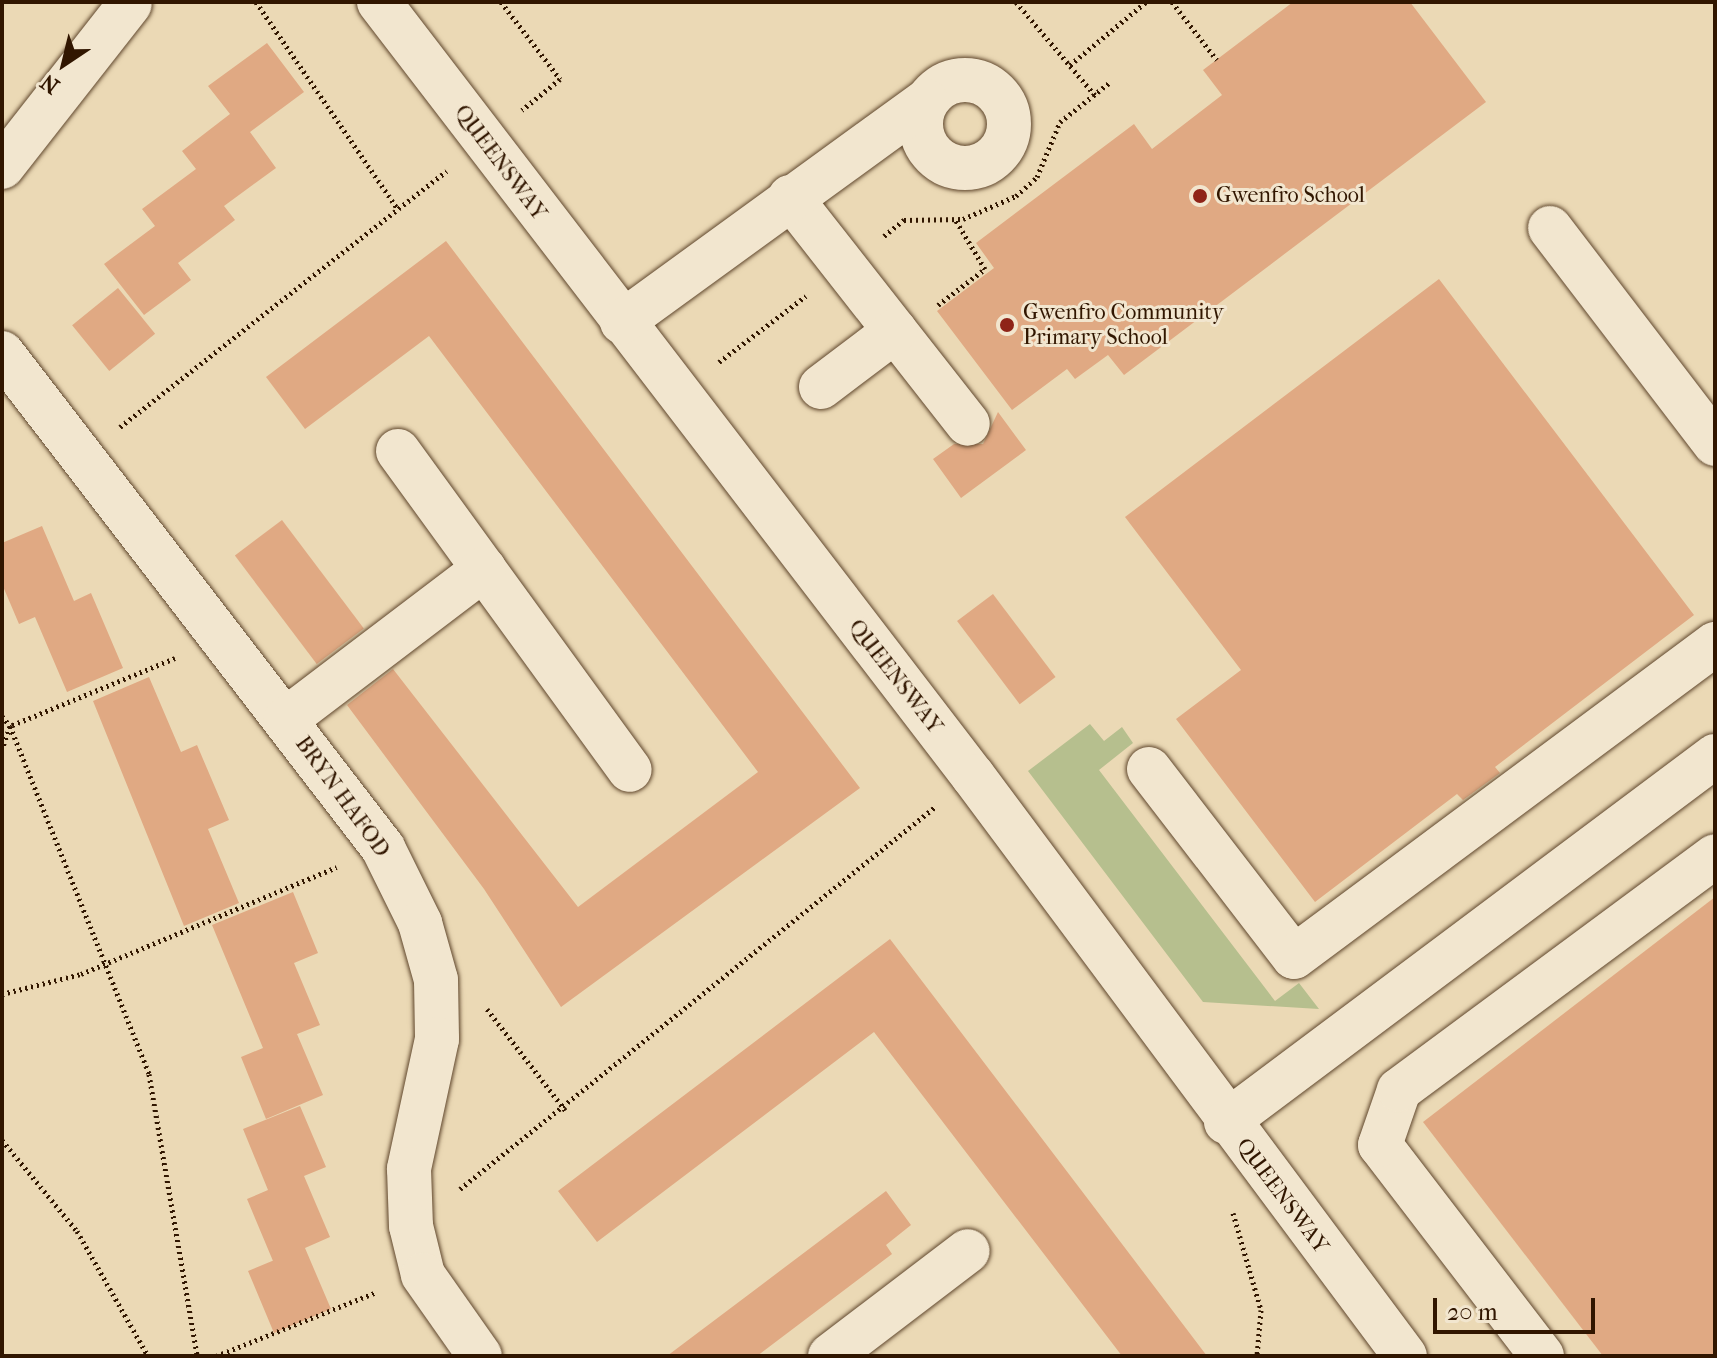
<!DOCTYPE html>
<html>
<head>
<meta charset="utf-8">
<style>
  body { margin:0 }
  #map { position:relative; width:1717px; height:1358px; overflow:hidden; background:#ebd9b5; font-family:"IM FELL French Canon",serif }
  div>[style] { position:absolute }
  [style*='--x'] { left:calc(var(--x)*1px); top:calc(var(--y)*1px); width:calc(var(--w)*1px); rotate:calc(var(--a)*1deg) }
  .green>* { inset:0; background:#b6bf8e }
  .building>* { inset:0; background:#e0a983; transform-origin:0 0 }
  .path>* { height:5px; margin-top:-2.5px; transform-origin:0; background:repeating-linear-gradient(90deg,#311600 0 2px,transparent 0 6px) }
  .roads { filter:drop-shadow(0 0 2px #60472d) drop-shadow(0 0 2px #60472d) }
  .minor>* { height:44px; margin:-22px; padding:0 22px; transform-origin:22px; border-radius:22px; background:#f2e6cf }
  .minor>.ring { margin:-22px; padding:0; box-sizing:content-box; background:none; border:44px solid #f2e6cf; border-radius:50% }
  .dots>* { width:22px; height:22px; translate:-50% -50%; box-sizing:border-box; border:4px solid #f2e6cf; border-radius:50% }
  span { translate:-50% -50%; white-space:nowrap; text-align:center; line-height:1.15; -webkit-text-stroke:6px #f2e6cf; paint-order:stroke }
  .street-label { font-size:22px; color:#311600 }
  .poi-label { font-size:22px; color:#311600 }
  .left { translate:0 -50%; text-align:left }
  .frame { position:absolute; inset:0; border:4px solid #311600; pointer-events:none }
  .north { position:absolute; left:24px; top:24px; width:80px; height:80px; -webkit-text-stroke:6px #f2e6cf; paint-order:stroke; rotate:215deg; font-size:22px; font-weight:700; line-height:32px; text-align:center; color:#311600 }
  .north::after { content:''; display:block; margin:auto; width:28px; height:36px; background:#311600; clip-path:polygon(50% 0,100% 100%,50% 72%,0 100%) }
  .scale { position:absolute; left:1433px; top:1298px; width:162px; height:36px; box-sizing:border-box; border:4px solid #311600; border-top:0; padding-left:10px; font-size:24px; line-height:28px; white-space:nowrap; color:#311600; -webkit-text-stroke:6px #f2e6cf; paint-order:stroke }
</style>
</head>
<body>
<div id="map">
  <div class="green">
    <i style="clip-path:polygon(1090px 724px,1104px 741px,1122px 727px,1133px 743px,1099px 770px,1275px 1001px,1299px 983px,1319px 1009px,1203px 1002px,1028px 771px)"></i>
  </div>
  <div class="building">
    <i style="clip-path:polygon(1293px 2px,1410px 2px,1486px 102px,1124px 375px,1108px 355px,1075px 379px,1067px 369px,1012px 410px,937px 311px,994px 268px,976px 243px,1134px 124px,1152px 149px,1222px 95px,1203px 70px)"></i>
    <i style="clip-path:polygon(267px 43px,304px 92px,250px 132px,276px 168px,224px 206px,235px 220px,178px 263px,191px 280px,144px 315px,104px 264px,155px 226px,142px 209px,196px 169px,182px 151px,230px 114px,208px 86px)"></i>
    <i style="clip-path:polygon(446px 241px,860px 788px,561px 1007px,484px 889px,347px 705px,393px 669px,578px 907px,758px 772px,429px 336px,305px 429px,266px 377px)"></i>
    <i style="clip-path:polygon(1439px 279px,1694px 615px,1495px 767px,1500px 773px,1463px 800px,1457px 794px,1315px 902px,1176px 719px,1241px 670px,1125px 517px)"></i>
    <i style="left:118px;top:288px;width:59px;height:59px;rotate:51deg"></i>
    <i style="clip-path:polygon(998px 412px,1026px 450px,961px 498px,933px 459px,954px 444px,983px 444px)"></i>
    <i style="left:282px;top:520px;width:136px;height:59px;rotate:53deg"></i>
    <i style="clip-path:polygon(42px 526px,74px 601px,91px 593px,123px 668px,67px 692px,35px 617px,19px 624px,2px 584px,2px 543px)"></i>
    <i style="left:993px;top:594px;width:104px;height:45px;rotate:53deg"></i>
    <i style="clip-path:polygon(149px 677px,181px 752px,197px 745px,229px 820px,208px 829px,239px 903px,184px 926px,93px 701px)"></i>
    <i style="clip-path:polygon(293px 892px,318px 953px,294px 963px,320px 1025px,287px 1038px,297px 1034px,323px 1095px,266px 1119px,241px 1057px,263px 1048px,212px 925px)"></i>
    <i style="clip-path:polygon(1715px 897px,1715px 1356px,1603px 1356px,1423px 1122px)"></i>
    <i style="clip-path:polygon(890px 939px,1078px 1186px,1207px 1356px,1122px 1356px,874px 1032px,597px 1242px,558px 1191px)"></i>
    <i style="clip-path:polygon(300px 1106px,326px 1167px,304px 1176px,330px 1237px,305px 1248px,331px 1309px,274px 1333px,248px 1271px,289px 1254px,273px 1261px,247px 1199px,268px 1190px,243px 1129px)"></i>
    <i style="clip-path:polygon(886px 1191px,911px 1225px,886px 1245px,892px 1254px,757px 1356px,667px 1356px)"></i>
  </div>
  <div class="path">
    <i style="--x:256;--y:2;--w:251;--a:55.6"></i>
    <i style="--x:501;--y:2;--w:97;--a:52.5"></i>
    <i style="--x:560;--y:79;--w:49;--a:140.8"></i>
    <i style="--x:1016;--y:2;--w:122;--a:49.7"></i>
    <i style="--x:1172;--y:2;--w:73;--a:52.2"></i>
    <i style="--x:1070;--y:65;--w:99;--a:-39.7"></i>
    <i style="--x:884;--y:236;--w:26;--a:-39"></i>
    <i style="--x:904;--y:220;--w:59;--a:-1"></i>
    <i style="--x:963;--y:219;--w:58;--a:-23.5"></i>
    <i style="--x:1016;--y:196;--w:28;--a:-42"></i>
    <i style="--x:1037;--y:177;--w:60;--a:-67.3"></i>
    <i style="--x:1060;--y:122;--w:63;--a:-38.5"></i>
    <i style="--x:938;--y:305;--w:59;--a:-37.5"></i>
    <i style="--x:985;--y:269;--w:58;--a:-121"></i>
    <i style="--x:719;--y:362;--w:109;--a:-37.2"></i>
    <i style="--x:120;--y:427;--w:415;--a:-38.1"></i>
    <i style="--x:175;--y:658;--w:178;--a:157.6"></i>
    <i style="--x:10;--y:726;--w:375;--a:68.2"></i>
    <i style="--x:149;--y:1074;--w:286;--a:80.3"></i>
    <i style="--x:2;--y:716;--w:13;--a:51"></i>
    <i style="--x:10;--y:726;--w:24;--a:109"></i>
    <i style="--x:2;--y:994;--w:81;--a:-14.2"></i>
    <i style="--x:81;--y:974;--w:277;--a:-22.7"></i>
    <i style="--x:487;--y:1009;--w:128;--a:52.3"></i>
    <i style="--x:2;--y:1140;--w:118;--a:50.5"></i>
    <i style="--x:77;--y:1231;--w:144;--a:60.4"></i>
    <i style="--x:460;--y:1189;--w:610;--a:-38.81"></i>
    <i style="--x:1233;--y:1213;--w:101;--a:73.9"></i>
    <i style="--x:1261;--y:1310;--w:46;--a:95"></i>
    <i style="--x:216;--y:1356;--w:173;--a:-21.7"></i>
  </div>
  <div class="roads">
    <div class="minor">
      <i style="--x:379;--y:2;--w:976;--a:52.5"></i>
      <i style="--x:973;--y:776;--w:723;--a:53.32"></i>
      <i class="ring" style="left:921px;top:80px;width:44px;height:44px"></i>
      <i style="--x:2;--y:167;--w:207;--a:-51.9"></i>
      <i style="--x:790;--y:197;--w:288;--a:51.9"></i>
      <i style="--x:1550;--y:228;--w:272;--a:52.6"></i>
      <i style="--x:622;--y:322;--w:376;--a:-36"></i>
      <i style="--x:2;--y:353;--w:625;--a:52.41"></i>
      <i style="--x:383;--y:848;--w:84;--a:63.7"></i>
      <i style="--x:420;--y:923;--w:59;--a:74.3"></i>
      <i style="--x:436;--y:980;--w:59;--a:89"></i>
      <i style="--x:437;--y:1039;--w:133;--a:102.2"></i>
      <i style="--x:409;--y:1169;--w:57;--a:88"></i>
      <i style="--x:411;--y:1226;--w:50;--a:76.2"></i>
      <i style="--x:423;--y:1275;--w:99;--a:54.9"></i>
      <i style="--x:821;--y:387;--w:93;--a:-37.1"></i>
      <i style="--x:398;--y:451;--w:394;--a:54"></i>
      <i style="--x:285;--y:720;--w:250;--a:-37.2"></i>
      <i style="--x:1149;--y:769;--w:237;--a:52.4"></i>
      <i style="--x:1294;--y:957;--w:525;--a:-36.63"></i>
      <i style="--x:1226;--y:1122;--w:611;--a:-36.81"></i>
      <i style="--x:830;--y:1356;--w:173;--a:-37.3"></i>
      <i style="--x:1542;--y:1356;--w:266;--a:-127.5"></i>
      <i style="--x:1380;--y:1145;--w:58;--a:-70.9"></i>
      <i style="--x:1399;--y:1090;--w:393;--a:-36.5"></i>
    </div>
  </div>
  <div class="dots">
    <i style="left:1200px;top:196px;background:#8f2418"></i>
    <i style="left:1007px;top:325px;background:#8f2418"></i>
  </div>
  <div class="street-label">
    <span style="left:500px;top:163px;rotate:53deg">QUEENSWAY</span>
    <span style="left:895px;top:677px;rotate:52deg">QUEENSWAY</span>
    <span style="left:342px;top:797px;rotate:54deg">BRYN HAFOD</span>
    <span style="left:1282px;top:1196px;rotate:53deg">QUEENSWAY</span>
  </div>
  <div class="poi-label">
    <span class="left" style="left:1216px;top:196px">Gwenfro School</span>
    <span class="left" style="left:1023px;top:325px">Gwenfro Community<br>Primary School</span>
  </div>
  <div class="frame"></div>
  <div class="north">N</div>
  <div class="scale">20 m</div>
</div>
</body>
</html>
